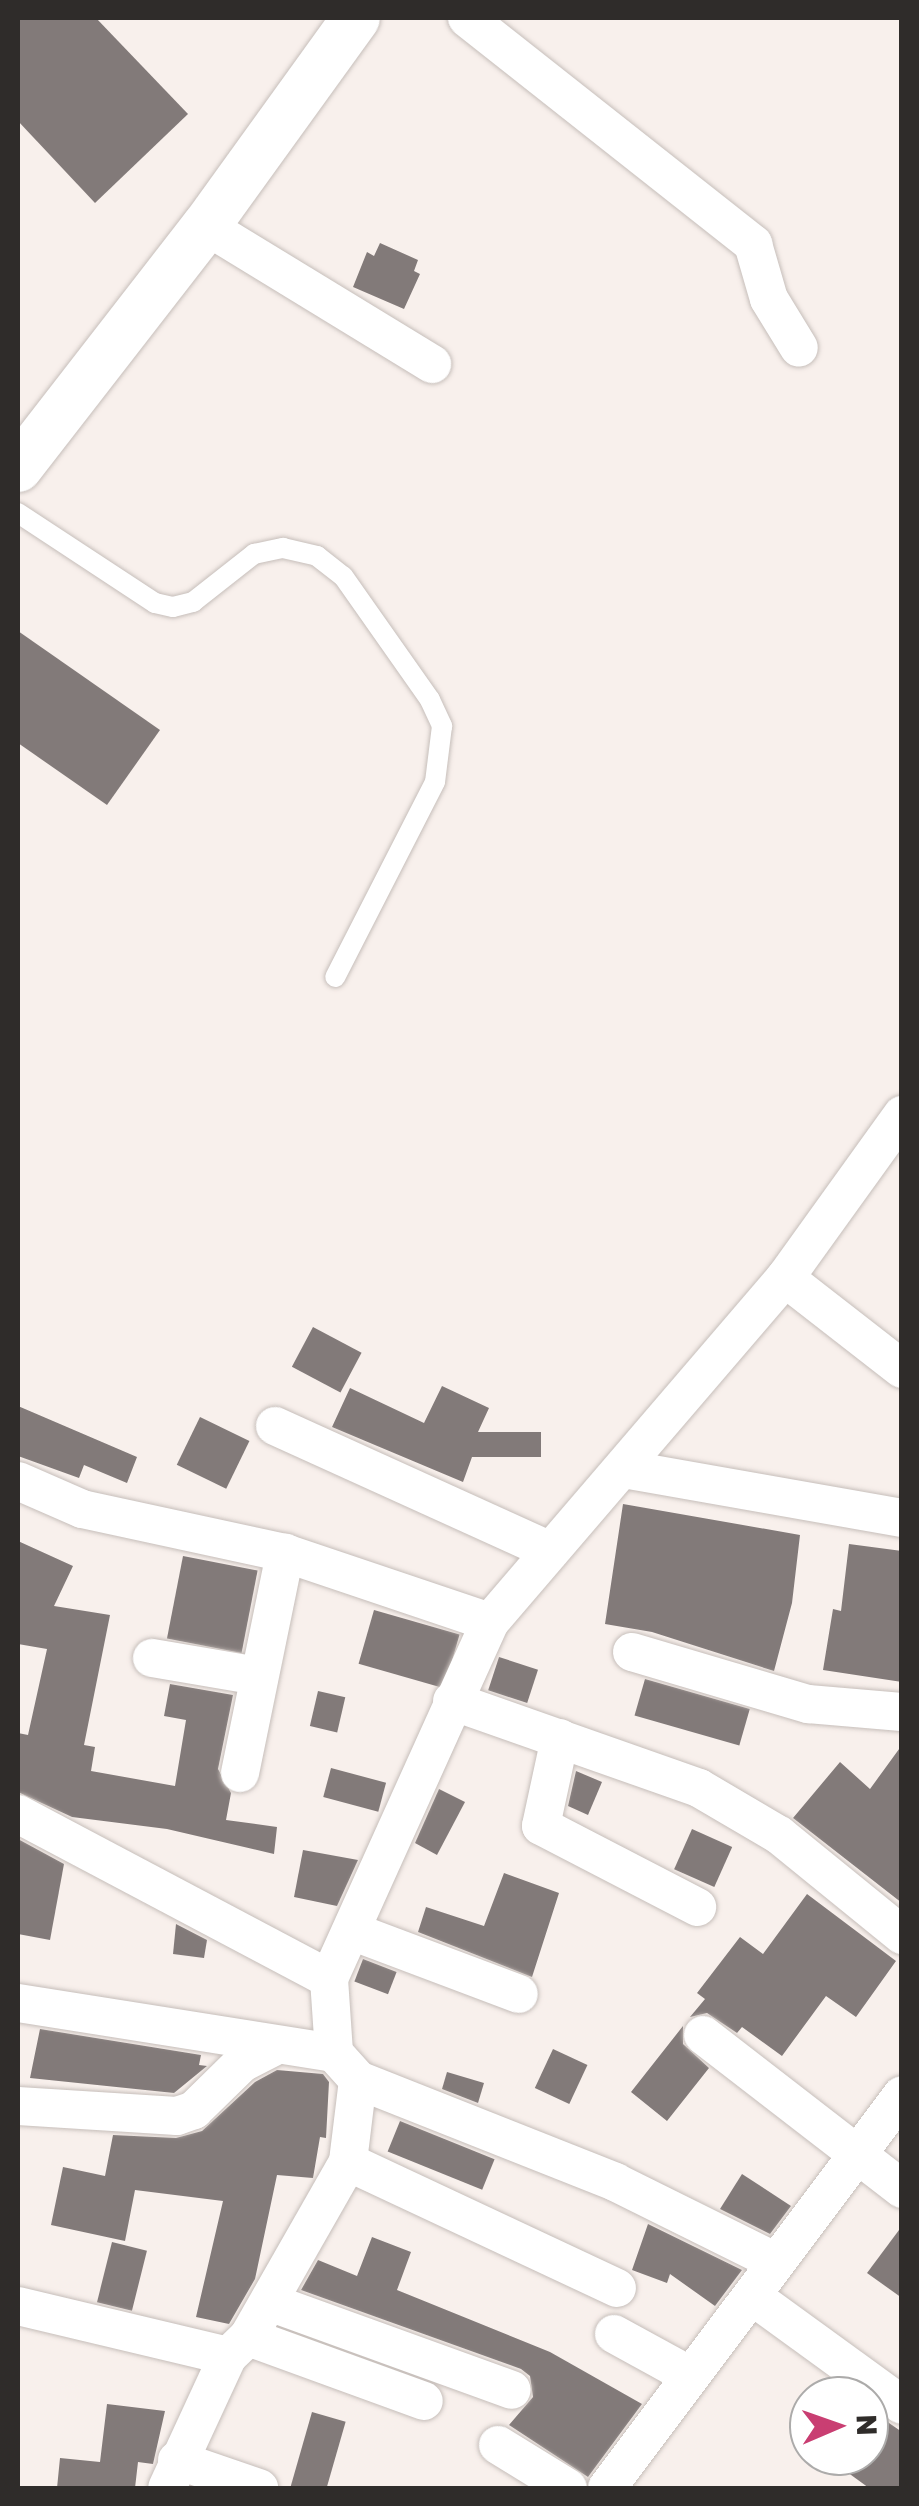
<!DOCTYPE html>
<html>
<head>
<meta charset="utf-8">
<style>
  body { margin:0 }
  #map { position:relative; width:919px; height:2506px; overflow:hidden; background:#f8f0ec; font-family:"Golos Text",sans-serif }
  div>[style] { position:absolute }
  [style*='--x'] { left:calc(var(--x)*1px); top:calc(var(--y)*1px); width:calc(var(--w)*1px); rotate:calc(var(--a)*1deg) }
  .building>* { inset:0; background:#827a79; transform-origin:0 0 }
  .roads { filter:drop-shadow(0 0 2px #c6beba) drop-shadow(0 0 2px #c6beba) }
  .service>* { height:20px; margin:-10px; padding:0 10px; transform-origin:10px; border-radius:10px; background:#fff }
  .minor>* { height:38px; margin:-19px; padding:0 19px; transform-origin:19px; border-radius:19px; background:#fff }
  .tertiary>* { height:48px; margin:-24px; padding:0 24px; transform-origin:24px; border-radius:24px; background:#fff }
  span { translate:-50% -50%; white-space:nowrap; text-align:center; line-height:1.15; -webkit-text-stroke:8px #fff; paint-order:stroke }
  .frame { position:absolute; inset:0; border:20px solid #2f2c2a; pointer-events:none }
  .north { position:absolute; left:789px; top:2376px; width:100px; height:100px; box-sizing:border-box; background:#fff; border:2px solid #acabaa; border-radius:50%; rotate:88deg; font-size:28px; font-weight:700; line-height:40px; text-align:center; color:#2f2c2a }
  .north::after { content:''; display:block; margin:auto; width:35px; height:45px; background:#c93e72; clip-path:polygon(50% 0,100% 100%,50% 72%,0 100%) }
</style>
</head>
<body>
<div id="map">
  <div class="building">
    <i style="clip-path:polygon(18px 18px,96px 18px,188px 114px,95px 203px,18px 121px)"></i>
    <i style="clip-path:polygon(380px 243px,418px 260px,414px 271px,420px 274px,404px 309px,353px 287px,367px 252px,374px 256px)"></i>
    <i style="clip-path:polygon(18px 631px,160px 730px,107px 805px,18px 743px)"></i>
    <i style="left:313px;top:1327px;width:55px;height:45px;rotate:28deg"></i>
    <i style="clip-path:polygon(442px 1386px,489px 1408px,478px 1432px,541px 1432px,541px 1457px,472px 1457px,463px 1482px,332px 1427px,350px 1388px,424px 1423px)"></i>
    <i style="clip-path:polygon(18px 1406px,137px 1457px,127px 1483px,84px 1465px,79px 1478px,18px 1456px)"></i>
    <i style="left:200px;top:1417px;width:55px;height:53px;rotate:26deg"></i>
    <i style="clip-path:polygon(623px 1504px,800px 1535px,792px 1603px,774px 1671px,652px 1632px,605px 1624px)"></i>
    <i style="clip-path:polygon(18px 1541px,73px 1566px,54px 1606px,110px 1615px,84px 1745px,95px 1747px,91px 1771px,175px 1786px,186px 1720px,164px 1716px,170px 1684px,233px 1695px,218px 1769px,231px 1793px,226px 1820px,277px 1827px,274px 1854px,167px 1829px,72px 1817px,18px 1792px,18px 1733px,28px 1735px,47px 1649px,18px 1644px)"></i>
    <i style="clip-path:polygon(849px 1544px,902px 1551px,902px 1682px,823px 1670px,833px 1609px,841px 1611px)"></i>
    <i style="left:183px;top:1556px;width:76px;height:84px;rotate:11deg"></i>
    <i style="left:374px;top:1610px;width:89px;height:56px;rotate:16deg"></i>
    <i style="left:499px;top:1657px;width:41px;height:35px;rotate:18deg"></i>
    <i style="left:645px;top:1679px;width:109px;height:38px;rotate:16deg"></i>
    <i style="left:318px;top:1691px;width:28px;height:36px;rotate:13deg"></i>
    <i style="clip-path:polygon(902px 1745px,902px 1903px,793px 1818px,840px 1762px,870px 1789px)"></i>
    <i style="left:331px;top:1768px;width:57px;height:30px;rotate:15deg"></i>
    <i style="clip-path:polygon(576px 1771px,602px 1782px,588px 1815px,568px 1806px)"></i>
    <i style="clip-path:polygon(439px 1789px,465px 1802px,437px 1855px,415px 1843px)"></i>
    <i style="left:692px;top:1829px;width:44px;height:44px;rotate:24deg"></i>
    <i style="clip-path:polygon(18px 1839px,64px 1864px,50px 1940px,18px 1934px)"></i>
    <i style="clip-path:polygon(303px 1850px,358px 1860px,337px 1906px,294px 1897px)"></i>
    <i style="clip-path:polygon(504px 1873px,559px 1893px,532px 1977px,418px 1932px,426px 1907px,484px 1926px)"></i>
    <i style="clip-path:polygon(807px 1894px,896px 1961px,856px 2017px,826px 1996px,782px 2056px,742px 2027px,737px 2033px,707px 2013px,690px 2017px,705px 1999px,697px 1993px,740px 1937px,763px 1954px)"></i>
    <i style="clip-path:polygon(176px 1924px,207px 1940px,204px 1958px,173px 1954px)"></i>
    <i style="left:363px;top:1959px;width:36px;height:24px;rotate:21deg"></i>
    <i style="clip-path:polygon(683px 2026px,683px 2044px,709px 2068px,667px 2121px,631px 2092px)"></i>
    <i style="clip-path:polygon(40px 2029px,201px 2055px,199px 2065px,207px 2066px,174px 2093px,30px 2078px)"></i>
    <i style="left:553px;top:2049px;width:38px;height:43px;rotate:25deg"></i>
    <i style="clip-path:polygon(277px 2070px,323px 2074px,329px 2082px,326px 2138px,320px 2137px,313px 2178px,277px 2175px,255px 2279px,229px 2324px,196px 2317px,223px 2201px,135px 2190px,125px 2241px,51px 2225px,63px 2167px,105px 2176px,113px 2135px,176px 2138px,202px 2131px,255px 2082px)"></i>
    <i style="clip-path:polygon(447px 2072px,484px 2083px,478px 2103px,442px 2089px)"></i>
    <i style="left:400px;top:2121px;width:102px;height:33px;rotate:22deg"></i>
    <i style="clip-path:polygon(742px 2174px,791px 2206px,770px 2234px,720px 2209px)"></i>
    <i style="clip-path:polygon(648px 2224px,742px 2270px,715px 2306px,670px 2274px,667px 2283px,632px 2270px)"></i>
    <i style="clip-path:polygon(902px 2226px,902px 2298px,867px 2273px)"></i>
    <i style="clip-path:polygon(372px 2237px,411px 2252px,397px 2290px,550px 2352px,642px 2404px,588px 2477px,509px 2425px,533px 2397px,530px 2376px,521px 2369px,301px 2290px,318px 2260px,357px 2276px)"></i>
    <i style="left:112px;top:2242px;width:36px;height:62px;rotate:14deg"></i>
    <i style="clip-path:polygon(107px 2404px,165px 2411px,153px 2464px,138px 2462px,135px 2488px,57px 2488px,60px 2458px,100px 2462px)"></i>
    <i style="clip-path:polygon(869px 2409px,902px 2432px,902px 2488px,869px 2488px,825px 2456px,869px 2456px)"></i>
    <i style="left:312px;top:2412px;width:35px;height:79px;rotate:16deg"></i>
  </div>
  <div class="roads">
    <div class="service">
      <i style="--x:18;--y:513;--w:164;--a:33.3"></i>
      <i style="--x:155;--y:603;--w:18;--a:13"></i>
      <i style="--x:173;--y:607;--w:21;--a:-14"></i>
      <i style="--x:193;--y:602;--w:78;--a:-38.2"></i>
      <i style="--x:254;--y:554;--w:30;--a:-12"></i>
      <i style="--x:283;--y:548;--w:35;--a:13"></i>
      <i style="--x:317;--y:556;--w:33;--a:38"></i>
      <i style="--x:343;--y:576;--w:151;--a:54.9"></i>
      <i style="--x:430;--y:700;--w:29;--a:65"></i>
      <i style="--x:442;--y:726;--w:56;--a:97.1"></i>
      <i style="--x:435;--y:782;--w:219;--a:117.1"></i>
    </div>
    <div class="minor">
      <i style="--x:467;--y:18;--w:365;--a:38.3"></i>
      <i style="--x:753;--y:244;--w:57;--a:73.8"></i>
      <i style="--x:769;--y:299;--w:57;--a:58.5"></i>
      <i style="--x:206;--y:226;--w:265;--a:31.4"></i>
      <i style="--x:785;--y:1278;--w:148;--a:37.9"></i>
      <i style="--x:275;--y:1426;--w:302;--a:24.4"></i>
      <i style="--x:624;--y:1469;--w:282;--a:10"></i>
      <i style="--x:18;--y:1481;--w:70;--a:23.6"></i>
      <i style="--x:82;--y:1509;--w:208;--a:12.2"></i>
      <i style="--x:285;--y:1553;--w:216;--a:18.6"></i>
      <i style="--x:490;--y:1622;--w:392;--a:114.3"></i>
      <i style="--x:329;--y:1979;--w:74;--a:86.1"></i>
      <i style="--x:334;--y:2053;--w:36;--a:48"></i>
      <i style="--x:358;--y:2080;--w:83;--a:97"></i>
      <i style="--x:348;--y:2162;--w:202;--a:119.7"></i>
      <i style="--x:248;--y:2337;--w:28;--a:136"></i>
      <i style="--x:228;--y:2356;--w:145;--a:114.8"></i>
      <i style="--x:490;--y:1622;--w:453;--a:-49.4"></i>
      <i style="--x:785;--y:1278;--w:201;--a:-54.3"></i>
      <i style="--x:632;--y:1652;--w:184;--a:16.5"></i>
      <i style="--x:808;--y:1704;--w:94;--a:4.9"></i>
      <i style="--x:152;--y:1658;--w:108;--a:9.6"></i>
      <i style="--x:452;--y:1701;--w:262;--a:19.4"></i>
      <i style="--x:699;--y:1788;--w:93;--a:30.4"></i>
      <i style="--x:779;--y:1835;--w:159;--a:39.1"></i>
      <i style="--x:560;--y:1738;--w:90;--a:102.2"></i>
      <i style="--x:541;--y:1826;--w:176;--a:27.4"></i>
      <i style="--x:240;--y:1773;--w:225;--a:-78.4"></i>
      <i style="--x:18;--y:1814;--w:352;--a:27.9"></i>
      <i style="--x:354;--y:1932;--w:176;--a:20.6"></i>
      <i style="--x:18;--y:2003;--w:320;--a:9"></i>
      <i style="--x:703;--y:2035;--w:252;--a:37.7"></i>
      <i style="--x:358;--y:2080;--w:277;--a:21.6"></i>
      <i style="--x:615;--y:2182;--w:180;--a:26.4"></i>
      <i style="--x:18;--y:2106;--w:159;--a:3.6"></i>
      <i style="--x:177;--y:2116;--w:18;--a:-19"></i>
      <i style="--x:194;--y:2110;--w:67;--a:-44.4"></i>
      <i style="--x:242;--y:2063;--w:34;--a:-27"></i>
      <i style="--x:348;--y:2162;--w:297;--a:25.1"></i>
      <i style="--x:752;--y:2296;--w:185;--a:36"></i>
      <i style="--x:269;--y:2302;--w:258;--a:19.9"></i>
      <i style="--x:18;--y:2306;--w:216;--a:13.4"></i>
      <i style="--x:614;--y:2334;--w:83;--a:28.7"></i>
      <i style="--x:248;--y:2337;--w:187;--a:20"></i>
      <i style="--x:498;--y:2445;--w:82;--a:31.6"></i>
      <i style="--x:177;--y:2460;--w:87;--a:18.9"></i>
      <i style="--x:607;--y:2488;--w:491;--a:-53.1"></i>
    </div>
    <div class="tertiary">
      <i style="--x:18;--y:468;--w:306;--a:-52.2"></i>
      <i style="--x:206;--y:226;--w:256;--a:-54.2"></i>
    </div>
  </div>
  <div class="frame"></div>
  <div class="north">N</div>
</div>
</body>
</html>
